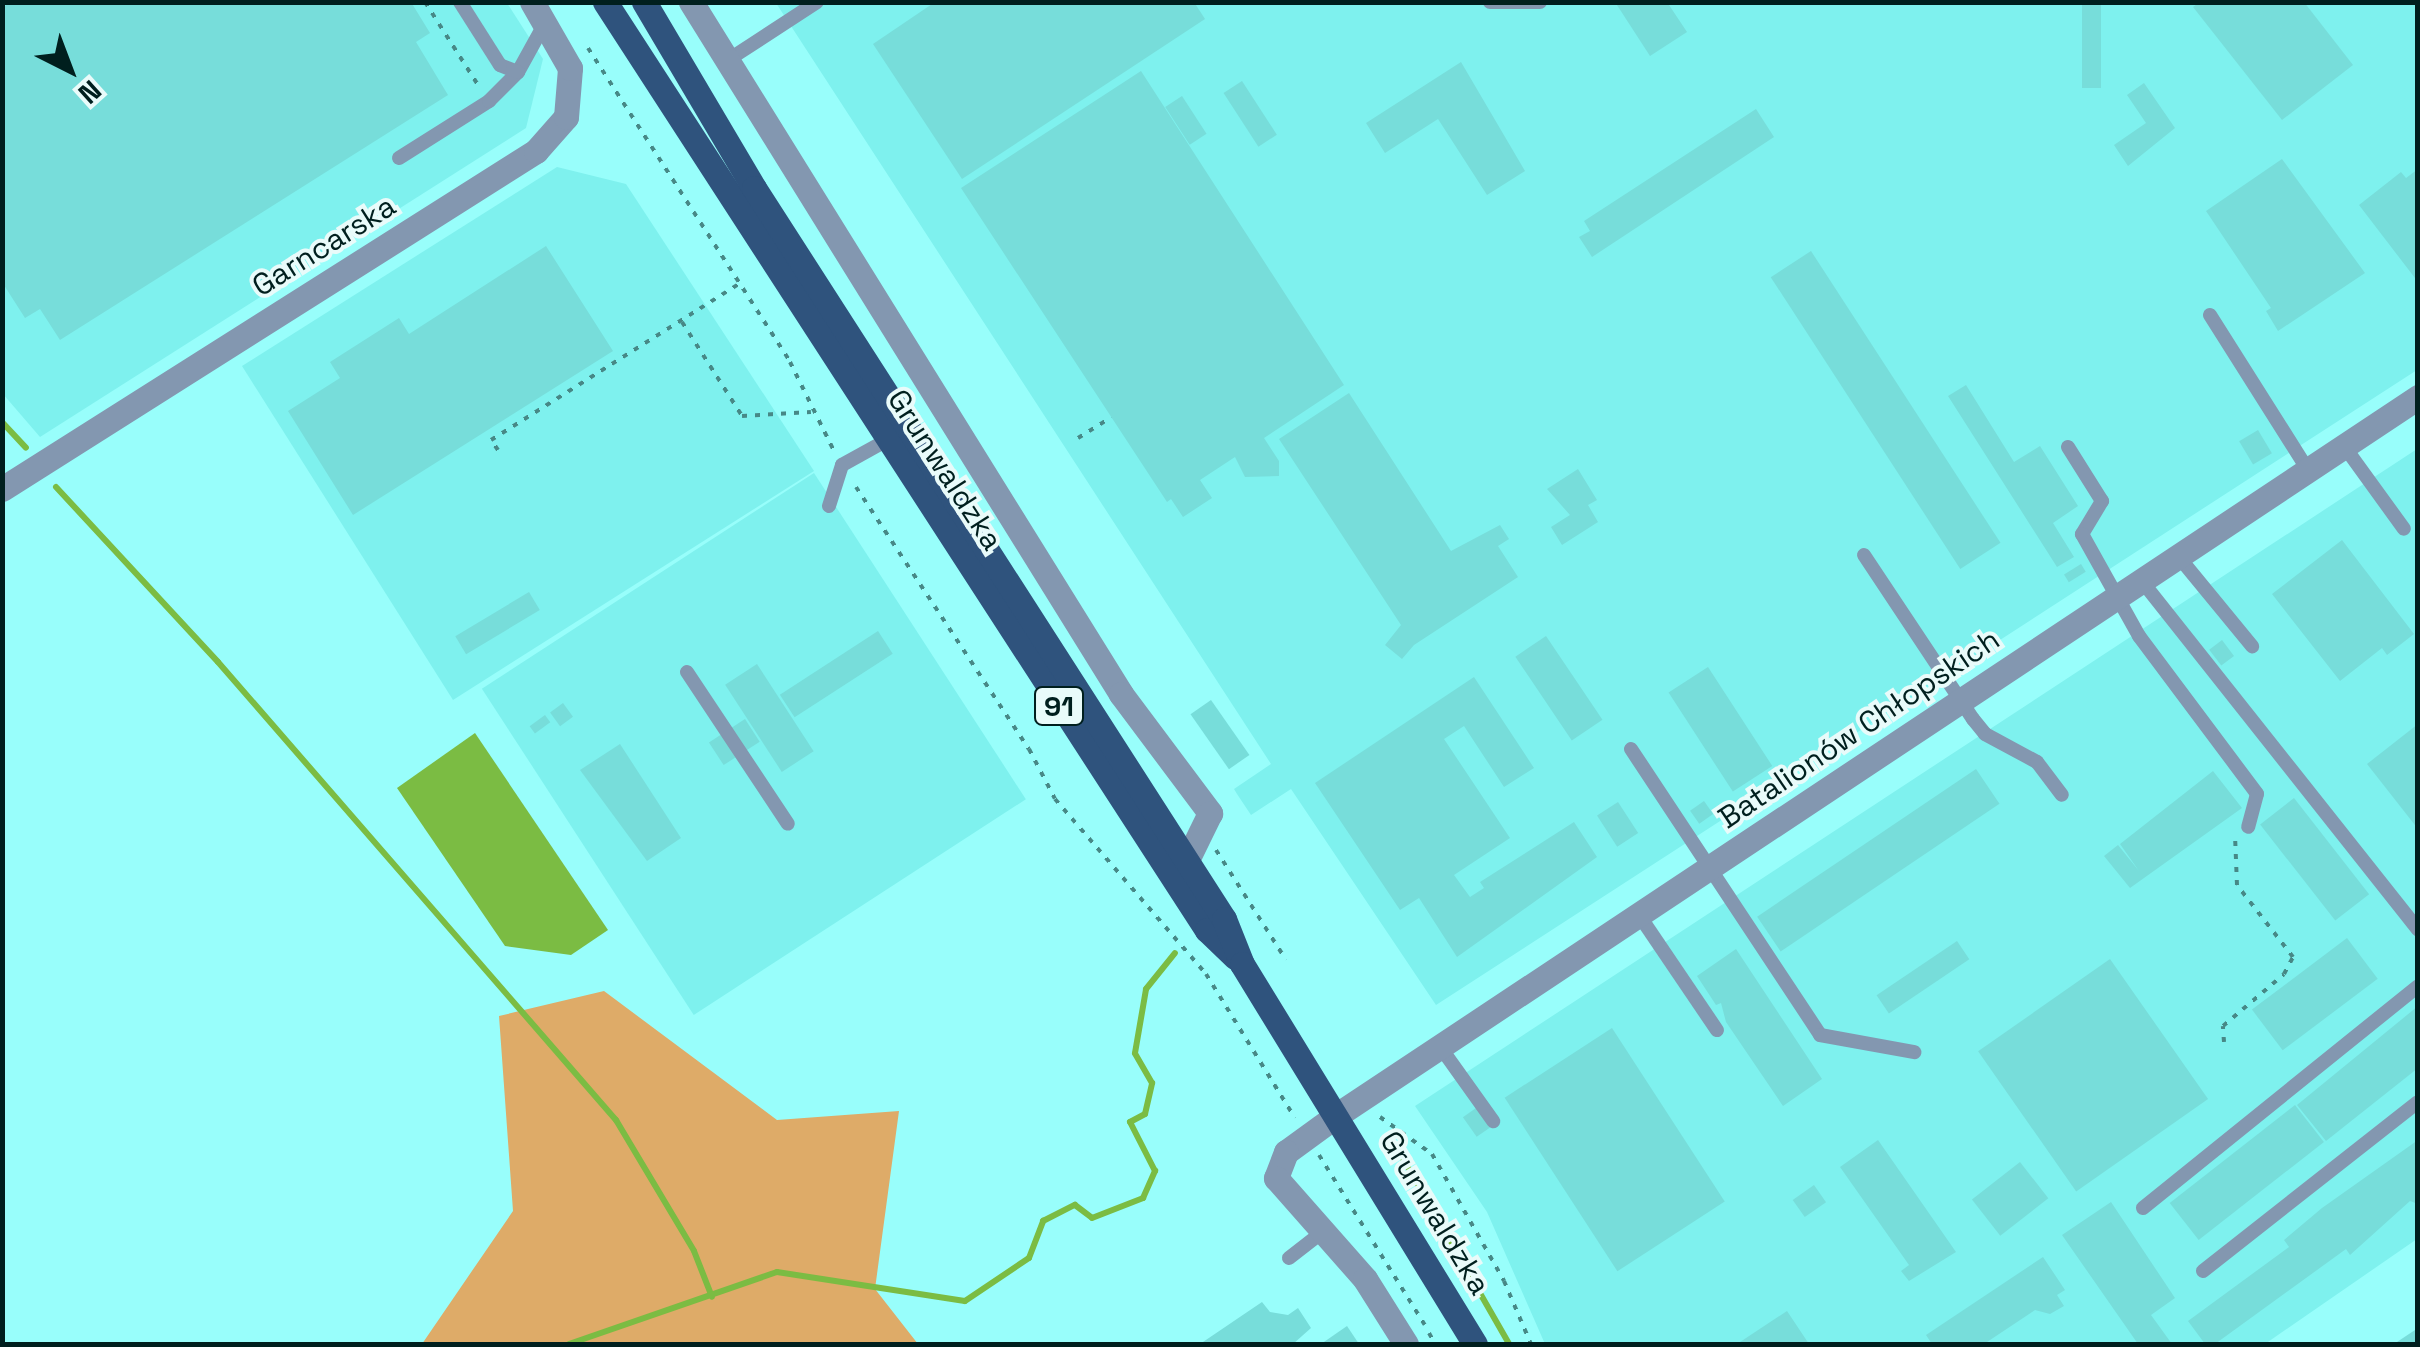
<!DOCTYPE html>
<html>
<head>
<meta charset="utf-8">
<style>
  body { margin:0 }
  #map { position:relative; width:2420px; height:1347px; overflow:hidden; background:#98fefb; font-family:"Space Grotesk",sans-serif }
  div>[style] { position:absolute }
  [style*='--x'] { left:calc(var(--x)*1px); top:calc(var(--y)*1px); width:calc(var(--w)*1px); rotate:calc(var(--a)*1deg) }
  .built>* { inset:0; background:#7ef1ee; transform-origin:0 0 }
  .green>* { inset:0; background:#deab68 }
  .water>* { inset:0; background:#7bbc43 }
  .stream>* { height:6px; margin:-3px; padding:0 3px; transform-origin:3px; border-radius:3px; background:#7bbc43 }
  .building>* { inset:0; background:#77ddda; transform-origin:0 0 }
  .path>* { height:4px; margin-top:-2px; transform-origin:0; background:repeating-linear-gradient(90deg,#478886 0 5px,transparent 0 13px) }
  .service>* { height:14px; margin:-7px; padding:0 7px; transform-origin:7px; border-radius:7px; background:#8397b0 }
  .minor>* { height:25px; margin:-12.5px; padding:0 12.5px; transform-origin:12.5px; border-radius:12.5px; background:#8397b0 }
  .tertiary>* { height:25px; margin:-12.5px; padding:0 12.5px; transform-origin:12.5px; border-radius:12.5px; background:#8397b0 }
  .primary>* { height:25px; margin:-12.5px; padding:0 12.5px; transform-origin:12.5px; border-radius:12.5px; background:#2f537d }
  span { translate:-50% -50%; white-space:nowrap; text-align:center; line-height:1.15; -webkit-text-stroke:8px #e9fbfa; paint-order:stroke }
  .shield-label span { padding:2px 8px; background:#e9fbfa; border:2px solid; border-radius:8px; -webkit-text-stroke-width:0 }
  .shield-label { font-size:28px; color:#001f1e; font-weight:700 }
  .street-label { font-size:30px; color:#001f1e }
  .frame { position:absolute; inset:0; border:5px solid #001f1e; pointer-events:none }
  .north { position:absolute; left:20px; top:20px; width:100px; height:100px; -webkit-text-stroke:8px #e9fbfa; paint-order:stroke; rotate:138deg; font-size:28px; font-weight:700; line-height:40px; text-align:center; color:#001f1e }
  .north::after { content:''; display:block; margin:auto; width:35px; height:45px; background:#001f1e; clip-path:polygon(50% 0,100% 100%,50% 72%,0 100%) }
</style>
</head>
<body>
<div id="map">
  <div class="built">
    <i style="clip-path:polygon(2px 3px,507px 3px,543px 59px,526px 128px,40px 437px,3px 394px)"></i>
    <i style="clip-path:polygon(776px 3px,2417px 3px,2417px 370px,1436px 1005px,1291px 789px,1251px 815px,1237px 794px,1234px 789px,1271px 764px)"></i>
    <i style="clip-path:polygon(557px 167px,626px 184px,814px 471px,453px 700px,242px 366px)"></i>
    <i style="clip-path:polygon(2417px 449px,2417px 1239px,2265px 1344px,1545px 1344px,1487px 1212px,1415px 1106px)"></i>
    <i style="left:814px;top:473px;width:389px;height:396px;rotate:57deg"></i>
  </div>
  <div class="green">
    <i style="clip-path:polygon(604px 991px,777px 1120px,899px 1111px,875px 1289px,918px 1344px,422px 1344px,513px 1211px,499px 1016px)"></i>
  </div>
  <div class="water">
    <i style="clip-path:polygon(475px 733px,608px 930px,571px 955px,505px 946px,397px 788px)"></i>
  </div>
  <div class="stream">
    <i style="--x:2;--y:422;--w:35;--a:47"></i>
    <i style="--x:56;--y:487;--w:238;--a:47.2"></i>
    <i style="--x:218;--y:662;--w:607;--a:49.01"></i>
    <i style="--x:616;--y:1120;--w:152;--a:59.2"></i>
    <i style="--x:694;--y:1251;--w:49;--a:68.6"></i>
    <i style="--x:1394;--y:1143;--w:232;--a:60.2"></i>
    <i style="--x:569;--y:1344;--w:220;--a:-19.1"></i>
    <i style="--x:777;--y:1272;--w:190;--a:8.8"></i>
    <i style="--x:965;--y:1301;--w:77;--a:-33.9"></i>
    <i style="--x:1029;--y:1258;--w:40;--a:-69"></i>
    <i style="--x:1043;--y:1221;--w:36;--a:-27"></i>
    <i style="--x:1075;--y:1205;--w:21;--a:37"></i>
    <i style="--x:1092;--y:1218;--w:55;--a:-21.4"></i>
    <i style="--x:1143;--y:1198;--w:30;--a:-66"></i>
    <i style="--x:1155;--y:1171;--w:55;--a:-117"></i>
    <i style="--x:1130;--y:1122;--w:17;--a:-28"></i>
    <i style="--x:1145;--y:1114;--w:32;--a:-77"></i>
    <i style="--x:1152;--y:1083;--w:34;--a:-120"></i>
    <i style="--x:1135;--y:1053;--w:65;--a:-80.2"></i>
    <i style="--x:1146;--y:989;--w:46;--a:-51.1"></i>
  </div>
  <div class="building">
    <i style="clip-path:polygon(11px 2px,411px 2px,430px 33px,416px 42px,448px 95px,60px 340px,40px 309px,25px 318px,2px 282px,2px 8px)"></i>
    <i style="clip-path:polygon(935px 2px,1194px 2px,1205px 19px,962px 179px,873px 44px)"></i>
    <i style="clip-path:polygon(1615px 2px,1667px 2px,1687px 32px,1650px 56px)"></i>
    <i style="left:2082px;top:2px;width:19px;height:86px"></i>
    <i style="clip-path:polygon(2200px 2px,2304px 2px,2353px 65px,2282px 120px,2193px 7px)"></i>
    <i style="clip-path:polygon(1461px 62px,1525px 171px,1487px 195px,1438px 119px,1385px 153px,1366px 123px)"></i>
    <i style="clip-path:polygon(1141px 71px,1344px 385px,1264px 438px,1279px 461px,1279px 476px,1245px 477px,1235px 457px,1200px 480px,1212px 498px,1183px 517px,1171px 499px,1167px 502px,961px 188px)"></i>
    <i style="left:1242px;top:81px;width:64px;height:22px;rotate:57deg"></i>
    <i style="clip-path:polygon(2144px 83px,2175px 128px,2128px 166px,2114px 145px,2146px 123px,2127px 95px)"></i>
    <i style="left:1182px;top:96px;width:45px;height:20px;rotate:57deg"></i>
    <i style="clip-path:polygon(1756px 109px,1774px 137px,1592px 257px,1579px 237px,1590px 231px,1584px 221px)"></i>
    <i style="clip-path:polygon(2282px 159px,2365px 273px,2278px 331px,2266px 311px,2271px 308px,2206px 211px)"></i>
    <i style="clip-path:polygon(2418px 169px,2418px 282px,2359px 205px,2401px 172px,2406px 178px)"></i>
    <i style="clip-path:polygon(546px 246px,613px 351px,353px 515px,288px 411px,340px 378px,330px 362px,399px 318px,409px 334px)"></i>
    <i style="left:1811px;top:251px;width:348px;height:48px;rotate:57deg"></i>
    <i style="clip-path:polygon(1966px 385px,2014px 462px,2040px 446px,2078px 506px,2053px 523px,2074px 557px,2057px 567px,1948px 396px)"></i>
    <i style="clip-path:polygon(1349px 393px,1451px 551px,1500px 525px,1509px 539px,1498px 546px,1518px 577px,1414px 645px,1402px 659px,1385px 645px,1401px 625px,1279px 439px)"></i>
    <i style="left:2258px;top:430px;width:27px;height:22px;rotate:59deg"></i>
    <i style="clip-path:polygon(1578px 469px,1597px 500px,1588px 505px,1598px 522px,1562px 545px,1551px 527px,1570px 515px,1547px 489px)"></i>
    <i style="clip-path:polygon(2342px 540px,2414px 634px,2387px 655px,2382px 648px,2340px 681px,2272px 594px)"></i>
    <i style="left:2081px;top:564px;width:9px;height:20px;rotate:58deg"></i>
    <i style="left:529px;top:592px;width:21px;height:86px;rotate:59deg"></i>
    <i style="left:878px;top:631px;width:27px;height:117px;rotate:57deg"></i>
    <i style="left:1546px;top:636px;width:101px;height:37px;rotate:56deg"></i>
    <i style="left:2222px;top:640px;width:20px;height:16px;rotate:53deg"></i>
    <i style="left:757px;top:664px;width:104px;height:38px;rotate:57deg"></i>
    <i style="left:1708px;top:667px;width:118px;height:47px;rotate:57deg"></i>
    <i style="clip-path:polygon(1474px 677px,1534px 768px,1504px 787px,1464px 726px,1444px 739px,1510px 838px,1454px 875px,1470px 897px,1484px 888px,1480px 882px,1574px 822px,1597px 857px,1457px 957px,1419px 898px,1400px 910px,1315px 783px)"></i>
    <i style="left:1211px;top:700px;width:67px;height:25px;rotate:55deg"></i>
    <i style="left:563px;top:703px;width:17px;height:16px;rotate:54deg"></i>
    <i style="left:545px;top:715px;width:9px;height:19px;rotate:54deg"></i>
    <i style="left:745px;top:719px;width:27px;height:43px;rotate:57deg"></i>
    <i style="clip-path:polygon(2418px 724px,2418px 829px,2367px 764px)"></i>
    <i style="clip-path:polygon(620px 744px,681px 838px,647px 861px,580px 770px)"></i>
    <i style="left:1976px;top:769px;width:42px;height:264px;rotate:56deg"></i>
    <i style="clip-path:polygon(2213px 771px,2242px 808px,2130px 888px,2104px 856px,2118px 845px,2139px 871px,2120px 844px)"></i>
    <i style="left:2294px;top:798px;width:122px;height:43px;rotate:52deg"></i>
    <i style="left:1704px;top:801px;width:16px;height:17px;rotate:55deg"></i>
    <i style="left:1618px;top:802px;width:37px;height:25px;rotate:57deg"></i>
    <i style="left:2347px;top:938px;width:51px;height:119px;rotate:53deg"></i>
    <i style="left:1957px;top:941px;width:22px;height:97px;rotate:56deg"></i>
    <i style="clip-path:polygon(1736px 949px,1822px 1079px,1783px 1106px,1726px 1022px,1721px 1003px,1716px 1005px,1697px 976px)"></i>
    <i style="left:2110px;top:959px;width:171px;height:161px;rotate:55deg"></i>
    <i style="clip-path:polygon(2418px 1006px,2418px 1068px,2326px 1141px,2297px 1105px)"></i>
    <i style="left:1612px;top:1028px;width:207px;height:128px;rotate:57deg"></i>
    <i style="left:2295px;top:1105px;width:47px;height:159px;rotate:52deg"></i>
    <i style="left:1476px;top:1108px;width:24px;height:16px;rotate:55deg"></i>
    <i style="clip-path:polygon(1878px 1140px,1956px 1252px,1909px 1281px,1901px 1271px,1909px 1265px,1840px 1167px)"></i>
    <i style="clip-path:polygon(2418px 1140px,2418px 1204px,2410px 1201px,2350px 1255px,2346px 1249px,2215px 1344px,2205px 1344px,2188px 1321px,2289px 1247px,2284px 1240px,2322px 1208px)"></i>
    <i style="left:2020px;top:1162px;width:46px;height:61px;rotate:52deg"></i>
    <i style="left:1814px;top:1185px;width:21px;height:26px;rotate:55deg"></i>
    <i style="clip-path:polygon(2111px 1202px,2175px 1298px,2151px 1315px,2172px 1344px,2138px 1344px,2062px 1235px)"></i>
    <i style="clip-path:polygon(2043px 1257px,2065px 1290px,2057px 1295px,2064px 1306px,2050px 1314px,2035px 1310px,1984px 1344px,1932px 1344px,1926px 1335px)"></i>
    <i style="clip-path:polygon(1262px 1302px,1270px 1312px,1288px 1315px,1298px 1308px,1311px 1328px,1293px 1344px,1200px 1344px)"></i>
    <i style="clip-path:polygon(1787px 1311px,1809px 1344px,1737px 1344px)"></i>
    <i style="clip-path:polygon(1347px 1326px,1359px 1344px,1321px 1344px)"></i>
    <i style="clip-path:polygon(2418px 1328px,2418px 1344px,2394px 1344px)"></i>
  </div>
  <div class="path">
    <i style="--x:425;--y:2;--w:98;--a:57.4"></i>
    <i style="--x:588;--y:48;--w:373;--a:57.2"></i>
    <i style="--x:790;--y:362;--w:97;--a:63.7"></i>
    <i style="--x:682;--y:322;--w:112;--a:57.4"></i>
    <i style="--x:742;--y:416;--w:69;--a:-3.3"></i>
    <i style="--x:1078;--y:438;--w:39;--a:-32"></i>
    <i style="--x:498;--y:450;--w:12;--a:-125"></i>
    <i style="--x:491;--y:440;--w:293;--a:-32.2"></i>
    <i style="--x:856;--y:487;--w:314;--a:56.6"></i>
    <i style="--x:1029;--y:749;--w:56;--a:62.5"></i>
    <i style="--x:1055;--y:799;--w:231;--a:49.2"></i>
    <i style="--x:1206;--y:974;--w:169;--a:58.3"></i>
    <i style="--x:1216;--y:850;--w:130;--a:57.5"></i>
    <i style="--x:2224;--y:1042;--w:16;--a:-94"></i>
    <i style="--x:2223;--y:1026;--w:80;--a:-40.4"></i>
    <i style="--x:2284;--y:974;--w:19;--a:-62"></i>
    <i style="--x:2293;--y:957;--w:91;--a:-127.9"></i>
    <i style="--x:2237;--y:885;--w:49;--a:-92.3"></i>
    <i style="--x:1380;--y:1117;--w:64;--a:35.4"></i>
    <i style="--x:1432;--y:1154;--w:146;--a:60.4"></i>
    <i style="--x:1504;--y:1281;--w:69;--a:66.8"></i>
    <i style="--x:1319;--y:1155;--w:200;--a:58.1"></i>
    <i style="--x:1429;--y:1333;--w:13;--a:61"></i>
  </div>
  <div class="service">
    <i style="--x:1490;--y:2;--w:50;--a:0"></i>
    <i style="--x:728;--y:60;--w:106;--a:-33.1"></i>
    <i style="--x:518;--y:72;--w:56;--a:-61.1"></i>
    <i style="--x:399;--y:158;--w:107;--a:-32.3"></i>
    <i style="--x:489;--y:101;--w:41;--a:-45"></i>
    <i style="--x:518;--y:72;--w:19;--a:-159"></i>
    <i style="--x:500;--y:65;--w:75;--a:-122.4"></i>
    <i style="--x:2210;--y:315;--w:183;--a:57.7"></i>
    <i style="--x:2344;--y:446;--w:102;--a:54.1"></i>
    <i style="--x:2068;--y:447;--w:64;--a:57.8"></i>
    <i style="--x:2102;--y:501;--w:39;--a:121"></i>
    <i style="--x:2082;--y:534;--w:117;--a:60.8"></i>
    <i style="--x:2139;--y:636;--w:197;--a:53.2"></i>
    <i style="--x:2257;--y:794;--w:34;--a:105"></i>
    <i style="--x:829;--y:506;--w:43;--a:-72.4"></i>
    <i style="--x:842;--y:465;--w:56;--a:-28.9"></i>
    <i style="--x:1864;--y:555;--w:197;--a:56.4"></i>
    <i style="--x:1973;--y:719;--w:19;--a:51"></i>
    <i style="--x:1985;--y:734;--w:59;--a:28.3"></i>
    <i style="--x:2037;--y:762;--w:41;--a:52.9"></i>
    <i style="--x:2178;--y:556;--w:117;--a:50.6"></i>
    <i style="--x:2141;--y:580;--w:446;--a:51.6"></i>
    <i style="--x:687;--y:672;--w:182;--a:56.4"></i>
    <i style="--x:1631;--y:749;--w:343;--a:56.5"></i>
    <i style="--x:1820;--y:1035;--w:96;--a:10.3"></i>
    <i style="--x:1639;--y:915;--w:139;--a:55.9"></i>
    <i style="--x:1441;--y:1048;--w:90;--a:54.5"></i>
    <i style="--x:2143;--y:1208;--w:353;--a:-38.9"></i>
    <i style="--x:1289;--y:1258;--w:46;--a:-37.9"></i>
    <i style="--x:2203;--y:1271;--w:273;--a:-38.2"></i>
  </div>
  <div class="minor">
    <i style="--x:691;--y:2;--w:815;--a:58.14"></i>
    <i style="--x:1121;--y:694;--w:149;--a:53.2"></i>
    <i style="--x:1210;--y:813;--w:52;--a:116.1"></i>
    <i style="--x:2;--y:489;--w:632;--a:-32.33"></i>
    <i style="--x:536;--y:151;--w:45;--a:-48.6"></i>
    <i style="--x:566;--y:117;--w:49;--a:-85.3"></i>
    <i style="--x:570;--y:68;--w:76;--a:-119.9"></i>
    <i style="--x:1337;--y:1115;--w:63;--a:144"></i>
    <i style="--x:1286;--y:1152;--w:28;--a:111"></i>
    <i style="--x:1276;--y:1178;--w:135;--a:48.6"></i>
    <i style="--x:1365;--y:1279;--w:77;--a:57.8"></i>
  </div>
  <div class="tertiary">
    <i style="--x:1337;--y:1115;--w:1298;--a:-33.59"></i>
  </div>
  <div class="primary">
    <i style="--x:605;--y:2;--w:1106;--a:57.03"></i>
    <i style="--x:1207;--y:930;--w:39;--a:44"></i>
    <i style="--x:644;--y:2;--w:216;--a:59.4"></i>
    <i style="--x:754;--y:188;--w:869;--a:57.26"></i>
    <i style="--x:1224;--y:919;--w:48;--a:68.2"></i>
    <i style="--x:1242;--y:964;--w:446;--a:58.5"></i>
  </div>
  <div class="shield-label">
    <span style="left:1059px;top:706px">91</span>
  </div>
  <div class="street-label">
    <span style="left:324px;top:246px;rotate:-32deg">Garncarska</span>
    <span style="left:945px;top:470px;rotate:57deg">Grunwaldzka</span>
    <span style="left:1859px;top:729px;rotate:-34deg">Batalionów Chłopskich</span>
    <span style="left:1435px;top:1213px;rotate:59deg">Grunwaldzka</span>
  </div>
  <div class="frame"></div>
  <div class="north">N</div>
</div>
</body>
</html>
